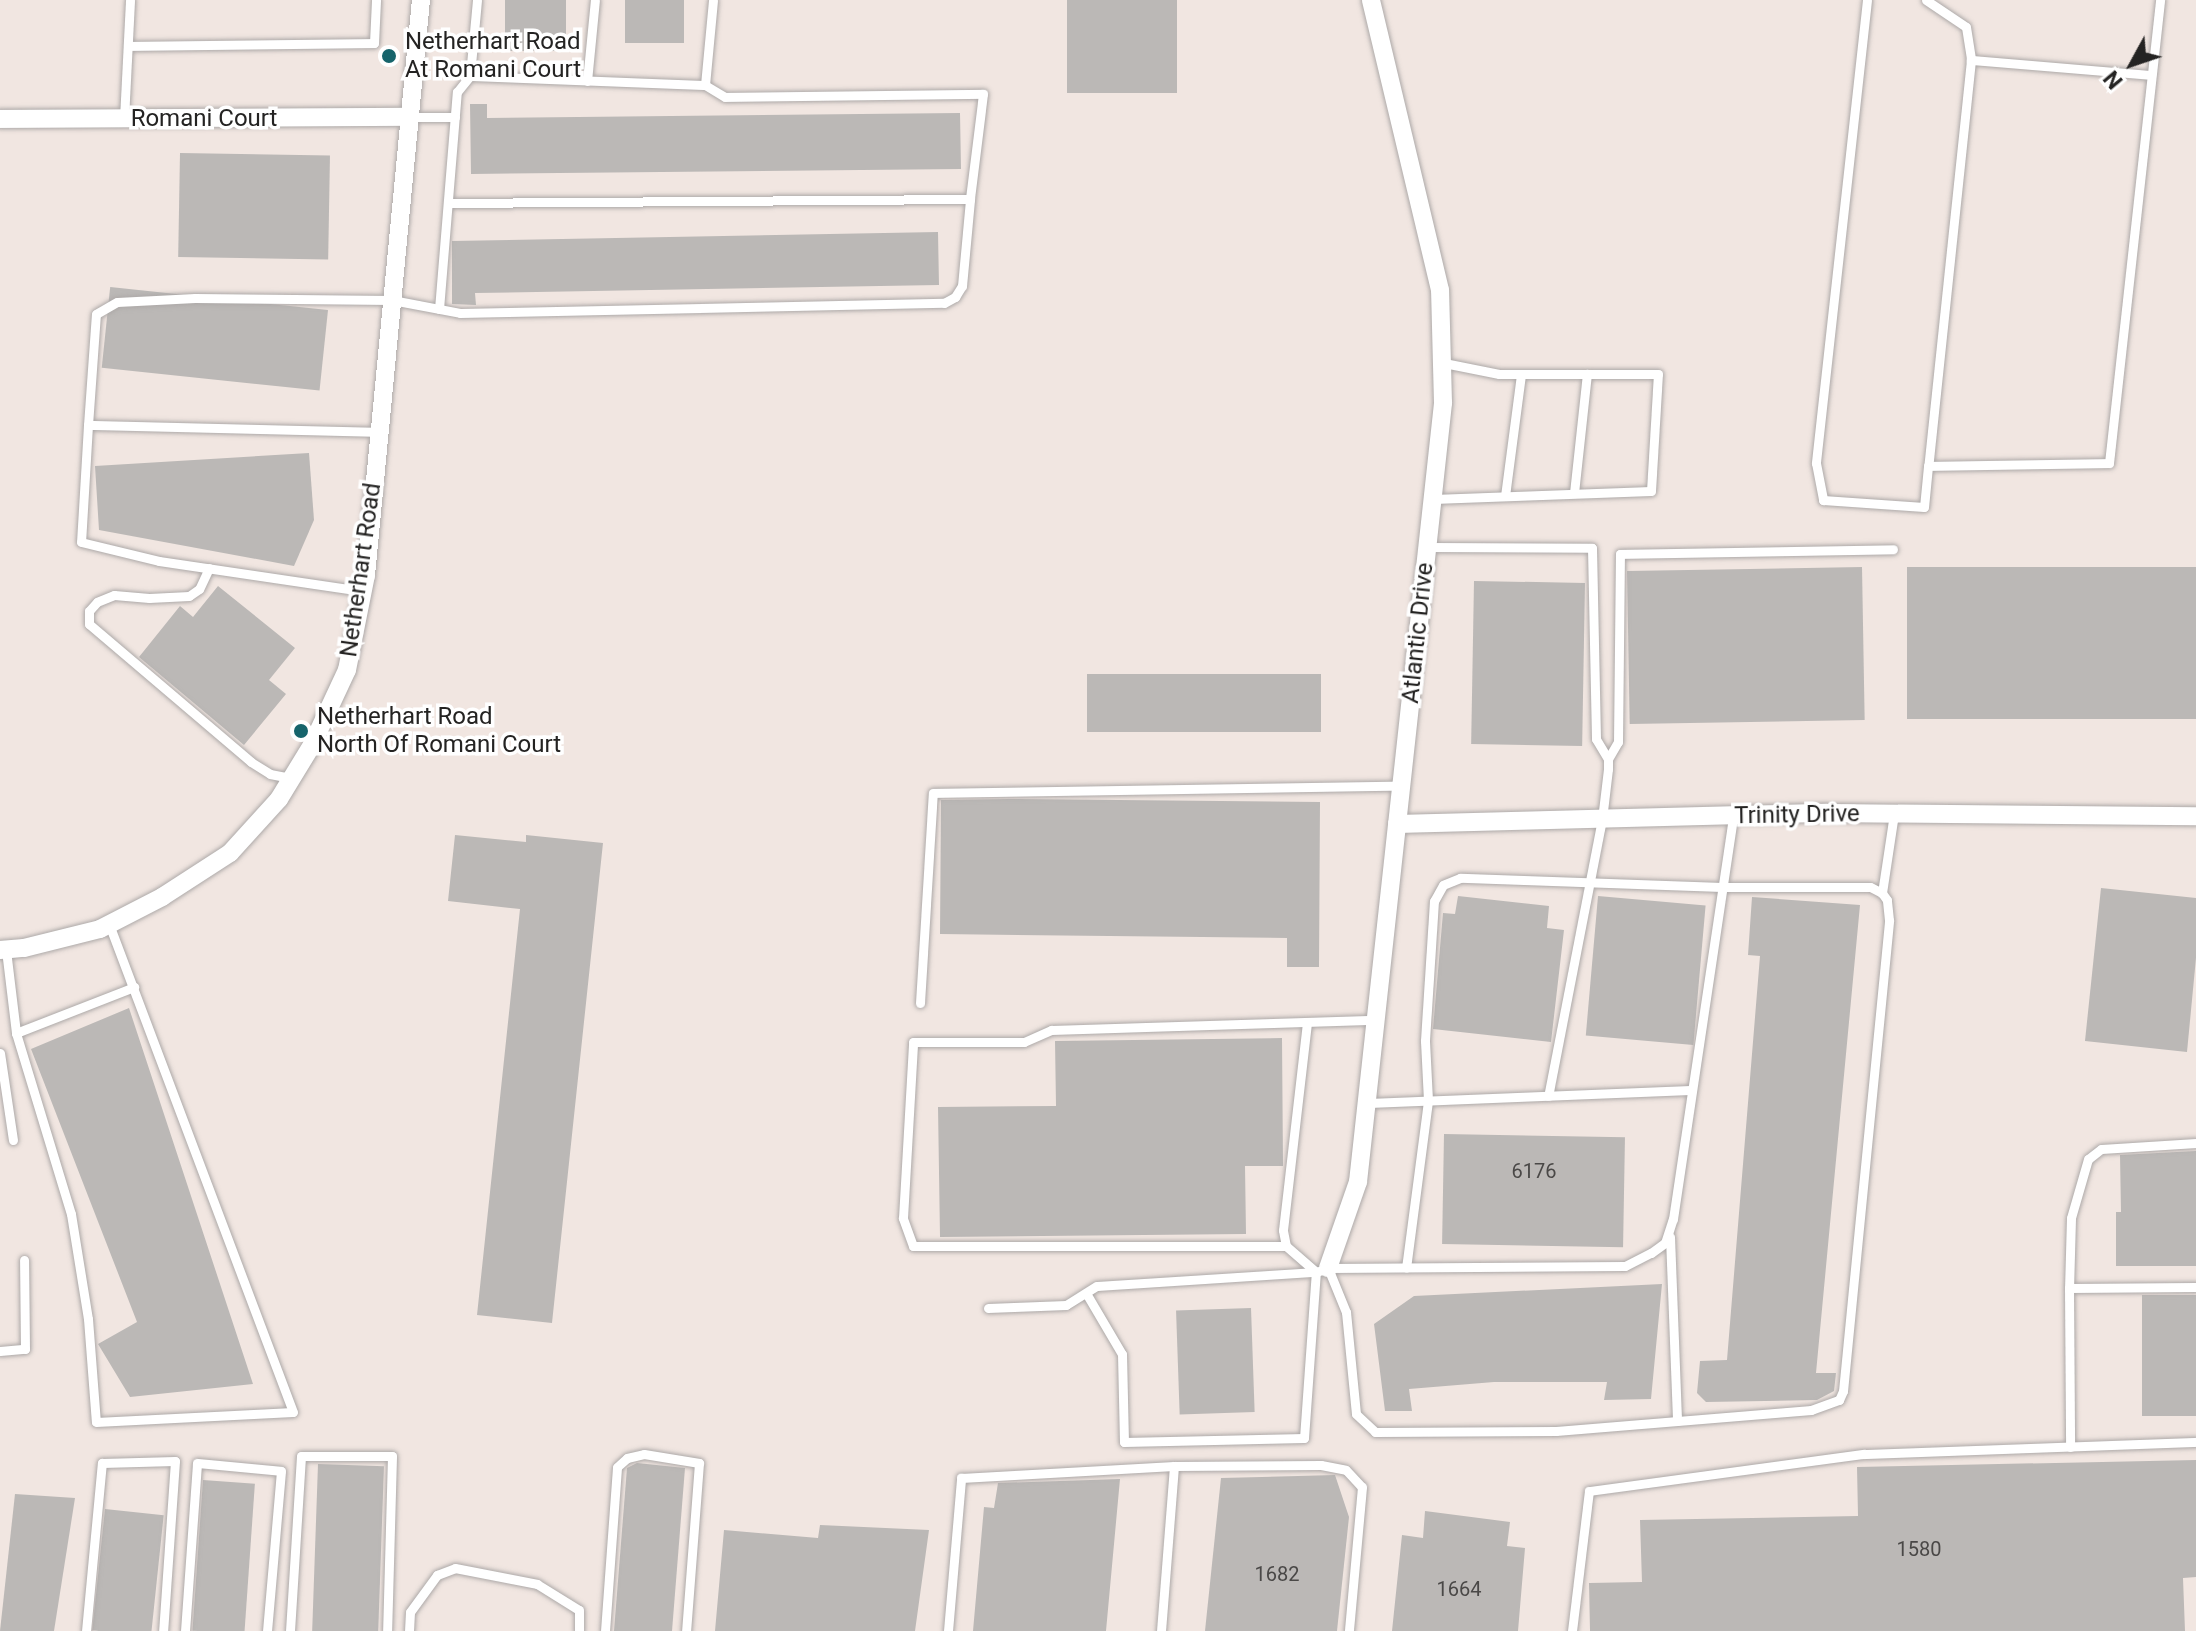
<!DOCTYPE html>
<html>
<head>
<meta charset="utf-8">
<style>
  body { margin:0 }
  #map { position:relative; width:2196px; height:1631px; overflow:hidden; background:#f6f3f1; font-family:Roboto,sans-serif }
  div>[style] { position:absolute }
  [style*='--x'] { left:calc(var(--x)*1px); top:calc(var(--y)*1px); width:calc(var(--w)*1px); rotate:calc(var(--a)*1deg) }
  .built>* { inset:0; background:#f1e6e1; transform-origin:0 0 }
  .building>* { inset:0; background:#bbb8b6; transform-origin:0 0 }
  .roads { filter:drop-shadow(0 0 2px #ada9a8) drop-shadow(0 0 2px #ada9a8) }
  .service>* { height:9px; margin:-4.5px; padding:0 4.5px; transform-origin:4.5px; border-radius:4.5px; background:#fff }
  .minor>* { height:18px; margin:-9px; padding:0 9px; transform-origin:9px; border-radius:9px; background:#fff }
  .dots>* { width:22px; height:22px; translate:-50% -50%; box-sizing:border-box; border:4px solid #fff; border-radius:50% }
  span { translate:-50% -50%; white-space:nowrap; text-align:center; line-height:1.15; -webkit-text-stroke:7px #fff; paint-order:stroke }
  .number-label { font-size:20px; color:#4a4847 }
  .number-label span { -webkit-text-stroke-width:0 }
  .poi-label { font-size:24px; color:#242322 }
  .left { translate:0 -50%; text-align:left }
  .street-label { font-size:24px; color:#242322 }
  .north { position:absolute; left:2092px; top:24px; width:80px; height:80px; -webkit-text-stroke:6px #fff; paint-order:stroke; rotate:230deg; font-size:22px; font-weight:700; line-height:32px; text-align:center; color:#242322 }
  .north::after { content:''; display:block; margin:auto; width:28px; height:36px; background:#242322; clip-path:polygon(50% 0,100% 100%,50% 72%,0 100%) }
</style>
</head>
<body>
<div id="map">
  <div class="built">
    <i style="left:0;top:0;width:2196px;height:1631px"></i>
  </div>
  <div class="building">
    <i style="left:505px;top:0;width:61px;height:51px"></i>
    <i style="left:625px;top:0;width:59px;height:43px"></i>
    <i style="left:1067px;top:0;width:110px;height:93px"></i>
    <i style="clip-path:polygon(470px 104px,487px 104px,487px 118px,960px 113px,961px 169px,471px 174px)"></i>
    <i style="left:180px;top:153px;width:150px;height:104px;rotate:1deg"></i>
    <i style="clip-path:polygon(938px 232px,939px 285px,475px 293px,476px 305px,452px 304px,452px 241px)"></i>
    <i style="left:328px;top:310px;width:81px;height:219px;rotate:96deg"></i>
    <i style="clip-path:polygon(309px 453px,314px 520px,294px 566px,99px 530px,95px 466px)"></i>
    <i style="left:1862px;top:567px;width:153px;height:235px;rotate:89deg"></i>
    <i style="left:2196px;top:567px;width:152px;height:289px;rotate:90deg"></i>
    <i style="left:1474px;top:581px;width:111px;height:163px;rotate:1deg"></i>
    <i style="clip-path:polygon(218px 586px,295px 648px,269px 680px,286px 694px,244px 745px,139px 657px,180px 606px,193px 617px)"></i>
    <i style="left:1087px;top:674px;width:234px;height:58px"></i>
    <i style="clip-path:polygon(1009px 799px,1320px 802px,1319px 967px,1287px 967px,1287px 938px,940px 934px,941px 800px)"></i>
    <i style="clip-path:polygon(455px 835px,526px 842px,526px 835px,603px 843px,552px 1323px,477px 1315px,520px 909px,448px 901px)"></i>
    <i style="clip-path:polygon(2101px 888px,2196px 898px,2196px 958px,2187px 1052px,2085px 1041px)"></i>
    <i style="clip-path:polygon(1458px 896px,1549px 906px,1547px 928px,1564px 930px,1551px 1042px,1433px 1029px,1443px 913px,1455px 914px)"></i>
    <i style="left:1598px;top:896px;width:108px;height:140px;rotate:5deg"></i>
    <i style="clip-path:polygon(1752px 897px,1860px 905px,1816px 1373px,1836px 1373px,1834px 1391px,1817px 1400px,1706px 1402px,1697px 1393px,1700px 1361px,1727px 1360px,1760px 956px,1748px 955px)"></i>
    <i style="clip-path:polygon(129px 1008px,253px 1384px,130px 1397px,98px 1344px,137px 1322px,31px 1049px)"></i>
    <i style="clip-path:polygon(1282px 1038px,1283px 1166px,1245px 1166px,1246px 1234px,940px 1237px,938px 1107px,1056px 1106px,1055px 1041px)"></i>
    <i style="left:1444px;top:1134px;width:181px;height:110px;rotate:1deg"></i>
    <i style="clip-path:polygon(2196px 1151px,2196px 1266px,2116px 1266px,2116px 1212px,2121px 1212px,2120px 1155px)"></i>
    <i style="clip-path:polygon(1662px 1284px,1651px 1399px,1604px 1400px,1607px 1382px,1494px 1382px,1409px 1389px,1412px 1411px,1385px 1411px,1374px 1324px,1414px 1296px)"></i>
    <i style="left:2196px;top:1295px;width:121px;height:54px;rotate:90deg"></i>
    <i style="left:1251px;top:1308px;width:104px;height:75px;rotate:88deg"></i>
    <i style="clip-path:polygon(2196px 1460px,2196px 1577px,2183px 1578px,2185px 1631px,1590px 1631px,1589px 1583px,1642px 1582px,1640px 1520px,1858px 1516px,1857px 1467px)"></i>
    <i style="clip-path:polygon(637px 1463px,685px 1468px,672px 1631px,614px 1631px,627px 1468px)"></i>
    <i style="left:318px;top:1464px;width:66px;height:167px;rotate:2deg"></i>
    <i style="clip-path:polygon(1335px 1475px,1349px 1517px,1337px 1631px,1205px 1631px,1221px 1478px)"></i>
    <i style="clip-path:polygon(1120px 1479px,1106px 1631px,973px 1631px,984px 1507px,994px 1508px,998px 1483px)"></i>
    <i style="left:203px;top:1480px;width:52px;height:151px;rotate:4deg"></i>
    <i style="clip-path:polygon(15px 1494px,75px 1498px,54px 1631px,0 1631px)"></i>
    <i style="left:105px;top:1509px;width:59px;height:122px;rotate:6deg"></i>
    <i style="clip-path:polygon(1425px 1511px,1510px 1522px,1507px 1546px,1525px 1548px,1518px 1631px,1392px 1631px,1402px 1535px,1423px 1538px)"></i>
    <i style="clip-path:polygon(820px 1525px,929px 1530px,915px 1631px,715px 1631px,724px 1530px,818px 1538px)"></i>
  </div>
  <div class="roads">
    <div class="service">
      <i style="--x:477;--y:0;--w:76;--a:95.3"></i>
      <i style="--x:470;--y:76;--w:235;--a:2.2"></i>
      <i style="--x:705;--y:85;--w:85;--a:-84.6"></i>
      <i style="--x:1867;--y:0;--w:466;--a:96.3"></i>
      <i style="--x:1816;--y:463;--w:38;--a:79"></i>
      <i style="--x:1823;--y:500;--w:101;--a:4"></i>
      <i style="--x:1924;--y:507;--w:41;--a:-84.4"></i>
      <i style="--x:1926;--y:0;--w:48;--a:34"></i>
      <i style="--x:1966;--y:27;--w:33;--a:81"></i>
      <i style="--x:128;--y:46;--w:246;--a:-0.7"></i>
      <i style="--x:374;--y:43;--w:43;--a:-87.3"></i>
      <i style="--x:2151;--y:75;--w:181;--a:-175.2"></i>
      <i style="--x:1971;--y:60;--w:408;--a:96"></i>
      <i style="--x:1928;--y:466;--w:181;--a:-0.9"></i>
      <i style="--x:2109;--y:463;--w:466;--a:-83.7"></i>
      <i style="--x:587;--y:81;--w:81;--a:-84.4"></i>
      <i style="--x:705;--y:85;--w:23;--a:31"></i>
      <i style="--x:725;--y:97;--w:258;--a:-0.7"></i>
      <i style="--x:983;--y:94;--w:106;--a:97.1"></i>
      <i style="--x:409;--y:117;--w:46;--a:0"></i>
      <i style="--x:124;--y:119;--w:119;--a:-87.1"></i>
      <i style="--x:439;--y:309;--w:218;--a:-85.3"></i>
      <i style="--x:457;--y:92;--w:21;--a:-51"></i>
      <i style="--x:88;--y:425;--w:117;--a:93.4"></i>
      <i style="--x:81;--y:542;--w:80;--a:13.7"></i>
      <i style="--x:159;--y:561;--w:205;--a:8.4"></i>
      <i style="--x:379;--y:432;--w:291;--a:-178.6"></i>
      <i style="--x:88;--y:425;--w:111;--a:-85.9"></i>
      <i style="--x:96;--y:314;--w:24;--a:-30"></i>
      <i style="--x:117;--y:302;--w:78;--a:-2.9"></i>
      <i style="--x:195;--y:298;--w:197;--a:0.6"></i>
      <i style="--x:392;--y:300;--w:69;--a:10.8"></i>
      <i style="--x:460;--y:313;--w:484;--a:-1.2"></i>
      <i style="--x:944;--y:303;--w:13;--a:-29"></i>
      <i style="--x:955;--y:297;--w:13;--a:-58"></i>
      <i style="--x:962;--y:286;--w:87;--a:-84.7"></i>
      <i style="--x:970;--y:199;--w:522;--a:179.56"></i>
      <i style="--x:1574;--y:493;--w:120;--a:-83.8"></i>
      <i style="--x:1505;--y:496;--w:123;--a:-82.5"></i>
      <i style="--x:1433;--y:499;--w:218;--a:-2.1"></i>
      <i style="--x:1651;--y:491;--w:117;--a:-86.6"></i>
      <i style="--x:1658;--y:374;--w:159;--a:180"></i>
      <i style="--x:1499;--y:374;--w:56;--a:-168.7"></i>
      <i style="--x:1428;--y:547;--w:164;--a:0.3"></i>
      <i style="--x:1592;--y:548;--w:191;--a:88.8"></i>
      <i style="--x:1596;--y:739;--w:23;--a:59"></i>
      <i style="--x:1608;--y:759;--w:10;--a:90"></i>
      <i style="--x:1608;--y:769;--w:50;--a:96.8"></i>
      <i style="--x:1602;--y:819;--w:282;--a:101"></i>
      <i style="--x:209;--y:568;--w:23;--a:115"></i>
      <i style="--x:199;--y:589;--w:12;--a:145"></i>
      <i style="--x:189;--y:596;--w:40;--a:177.1"></i>
      <i style="--x:149;--y:598;--w:35;--a:-175"></i>
      <i style="--x:114;--y:595;--w:18;--a:158"></i>
      <i style="--x:97;--y:602;--w:12;--a:132"></i>
      <i style="--x:89;--y:611;--w:13;--a:90"></i>
      <i style="--x:89;--y:624;--w:213;--a:40.4"></i>
      <i style="--x:251;--y:762;--w:22;--a:32"></i>
      <i style="--x:270;--y:774;--w:21;--a:11"></i>
      <i style="--x:1608;--y:759;--w:20;--a:-60"></i>
      <i style="--x:1618;--y:742;--w:188;--a:-89.4"></i>
      <i style="--x:1620;--y:554;--w:273;--a:-1"></i>
      <i style="--x:1882;--y:893;--w:80;--a:-81.4"></i>
      <i style="--x:6;--y:950;--w:84;--a:83.1"></i>
      <i style="--x:16;--y:1033;--w:189;--a:73.1"></i>
      <i style="--x:71;--y:1214;--w:106;--a:80.8"></i>
      <i style="--x:88;--y:1319;--w:103;--a:85.6"></i>
      <i style="--x:96;--y:1422;--w:197;--a:-2.9"></i>
      <i style="--x:293;--y:1412;--w:522;--a:-110.66"></i>
      <i style="--x:920;--y:1003;--w:210;--a:-86.5"></i>
      <i style="--x:933;--y:793;--w:469;--a:-0.9"></i>
      <i style="--x:16;--y:1033;--w:127;--a:-21.3"></i>
      <i style="--x:0;--y:1053;--w:88;--a:81.5"></i>
      <i style="--x:1367;--y:1103;--w:325;--a:-2.3"></i>
      <i style="--x:2196;--y:1143;--w:95;--a:176.4"></i>
      <i style="--x:2101;--y:1149;--w:16;--a:142"></i>
      <i style="--x:2088;--y:1159;--w:61;--a:106.1"></i>
      <i style="--x:2071;--y:1218;--w:70;--a:91.6"></i>
      <i style="--x:2069;--y:1288;--w:127;--a:-0.5"></i>
      <i style="--x:1670;--y:1237;--w:184;--a:87.8"></i>
      <i style="--x:1286;--y:1246;--w:373;--a:180"></i>
      <i style="--x:913;--y:1246;--w:30;--a:-110"></i>
      <i style="--x:903;--y:1218;--w:176;--a:-86.7"></i>
      <i style="--x:913;--y:1042;--w:111;--a:0"></i>
      <i style="--x:1024;--y:1042;--w:30;--a:-24"></i>
      <i style="--x:1051;--y:1030;--w:325;--a:-1.8"></i>
      <i style="--x:1328;--y:1268;--w:48;--a:67.8"></i>
      <i style="--x:1346;--y:1312;--w:102;--a:84.4"></i>
      <i style="--x:1356;--y:1414;--w:26;--a:43"></i>
      <i style="--x:1375;--y:1432;--w:181;--a:-0.3"></i>
      <i style="--x:1556;--y:1431;--w:256;--a:-4.7"></i>
      <i style="--x:1811;--y:1410;--w:30;--a:-20"></i>
      <i style="--x:1839;--y:1400;--w:10;--a:-66"></i>
      <i style="--x:1843;--y:1391;--w:473;--a:-84.4"></i>
      <i style="--x:1889;--y:920;--w:20;--a:-96"></i>
      <i style="--x:1887;--y:900;--w:9;--a:-126"></i>
      <i style="--x:1882;--y:893;--w:13;--a:-153"></i>
      <i style="--x:1870;--y:887;--w:148;--a:180"></i>
      <i style="--x:1722;--y:887;--w:262;--a:-178"></i>
      <i style="--x:1460;--y:878;--w:18;--a:158"></i>
      <i style="--x:1443;--y:885;--w:18;--a:119"></i>
      <i style="--x:1434;--y:901;--w:140;--a:93.7"></i>
      <i style="--x:1425;--y:1041;--w:60;--a:87.1"></i>
      <i style="--x:1428;--y:1101;--w:168;--a:97.5"></i>
      <i style="--x:2069;--y:1288;--w:159;--a:89.6"></i>
      <i style="--x:1086;--y:1293;--w:71;--a:59.5"></i>
      <i style="--x:1122;--y:1354;--w:88;--a:88.7"></i>
      <i style="--x:1124;--y:1442;--w:180;--a:-1.3"></i>
      <i style="--x:1304;--y:1438;--w:166;--a:-85.9"></i>
      <i style="--x:1316;--y:1272;--w:40;--a:-139"></i>
      <i style="--x:1286;--y:1246;--w:16;--a:-101"></i>
      <i style="--x:1283;--y:1230;--w:209;--a:-83.4"></i>
      <i style="--x:988;--y:1308;--w:78;--a:-2.2"></i>
      <i style="--x:1066;--y:1305;--w:36;--a:-32"></i>
      <i style="--x:1097;--y:1286;--w:219;--a:-3.7"></i>
      <i style="--x:1316;--y:1272;--w:13;--a:-18"></i>
      <i style="--x:1328;--y:1268;--w:297;--a:-0.4"></i>
      <i style="--x:1625;--y:1266;--w:29;--a:-27"></i>
      <i style="--x:1651;--y:1253;--w:17;--a:-36"></i>
      <i style="--x:1665;--y:1243;--w:25;--a:-72"></i>
      <i style="--x:1673;--y:1219;--w:407;--a:-81.5"></i>
      <i style="--x:0;--y:1351;--w:25;--a:-5"></i>
      <i style="--x:25;--y:1349;--w:89;--a:-90.6"></i>
      <i style="--x:1174;--y:1466;--w:147;--a:-0.4"></i>
      <i style="--x:1321;--y:1465;--w:25;--a:11"></i>
      <i style="--x:1346;--y:1470;--w:23;--a:47"></i>
      <i style="--x:1362;--y:1487;--w:145;--a:95.2"></i>
      <i style="--x:86;--y:1631;--w:169;--a:-84.6"></i>
      <i style="--x:102;--y:1463;--w:73;--a:-1.6"></i>
      <i style="--x:175;--y:1461;--w:170;--a:94"></i>
      <i style="--x:185;--y:1631;--w:168;--a:-85.9"></i>
      <i style="--x:197;--y:1463;--w:84;--a:5.4"></i>
      <i style="--x:281;--y:1471;--w:161;--a:95"></i>
      <i style="--x:290;--y:1631;--w:175;--a:-86.4"></i>
      <i style="--x:301;--y:1456;--w:91;--a:0"></i>
      <i style="--x:392;--y:1456;--w:175;--a:91.6"></i>
      <i style="--x:409;--y:1631;--w:19;--a:-87"></i>
      <i style="--x:410;--y:1612;--w:46;--a:-53.9"></i>
      <i style="--x:437;--y:1575;--w:19;--a:-21"></i>
      <i style="--x:455;--y:1568;--w:84;--a:11"></i>
      <i style="--x:537;--y:1584;--w:49;--a:31.8"></i>
      <i style="--x:579;--y:1610;--w:21;--a:90"></i>
      <i style="--x:605;--y:1631;--w:164;--a:-85.8"></i>
      <i style="--x:617;--y:1467;--w:13;--a:-42"></i>
      <i style="--x:627;--y:1458;--w:17;--a:-13"></i>
      <i style="--x:644;--y:1454;--w:56;--a:9.3"></i>
      <i style="--x:699;--y:1463;--w:169;--a:94.4"></i>
      <i style="--x:948;--y:1631;--w:154;--a:-85.1"></i>
      <i style="--x:961;--y:1478;--w:213;--a:-3.2"></i>
      <i style="--x:1174;--y:1466;--w:166;--a:94.5"></i>
      <i style="--x:1572;--y:1631;--w:141;--a:-83.1"></i>
      <i style="--x:1589;--y:1491;--w:277;--a:-7.7"></i>
      <i style="--x:1864;--y:1454;--w:332;--a:-2.1"></i>
    </div>
    <div class="minor">
      <i style="--x:0;--y:119;--w:409;--a:-0.3"></i>
      <i style="--x:1397;--y:824;--w:430;--a:-1.5"></i>
      <i style="--x:1827;--y:813;--w:369;--a:0.5"></i>
      <i style="--x:0;--y:950;--w:24;--a:-5"></i>
      <i style="--x:24;--y:948;--w:78;--a:-14"></i>
      <i style="--x:100;--y:929;--w:70;--a:-27.3"></i>
      <i style="--x:162;--y:897;--w:81;--a:-32.9"></i>
      <i style="--x:230;--y:853;--w:73;--a:-47.8"></i>
      <i style="--x:279;--y:799;--w:63;--a:-58.6"></i>
      <i style="--x:312;--y:745;--w:83;--a:-65"></i>
      <i style="--x:347;--y:670;--w:97;--a:-78.7"></i>
      <i style="--x:366;--y:575;--w:578;--a:-84.54"></i>
      <i style="--x:1328;--y:1268;--w:91;--a:-70.8"></i>
      <i style="--x:1358;--y:1182;--w:784;--a:-83.77"></i>
      <i style="--x:1443;--y:403;--w:113;--a:-91.5"></i>
      <i style="--x:1440;--y:290;--w:298;--a:-103.4"></i>
    </div>
  </div>
  <div class="dots">
    <i style="left:389px;top:56px;background:#16646b"></i>
    <i style="left:301px;top:731px;background:#16646b"></i>
  </div>
  <div class="number-label">
    <span style="left:1534px;top:1171px">6176</span>
    <span style="left:1919px;top:1549px">1580</span>
    <span style="left:1277px;top:1574px">1682</span>
    <span style="left:1459px;top:1589px">1664</span>
  </div>
  <div class="poi-label">
    <span class="left" style="left:405px;top:56px">Netherhart Road<br>At Romani Court</span>
    <span class="left" style="left:317px;top:731px">Netherhart Road<br>North Of Romani Court</span>
  </div>
  <div class="street-label">
    <span style="left:204px;top:119px">Romani Court</span>
    <span style="left:361px;top:570px;rotate:-82deg">Netherhart Road</span>
    <span style="left:1418px;top:633px;rotate:-84deg">Atlantic Drive</span>
    <span style="left:1797px;top:815px;rotate:-1deg">Trinity Drive</span>
  </div>
  <div class="north">N</div>
</div>
</body>
</html>
